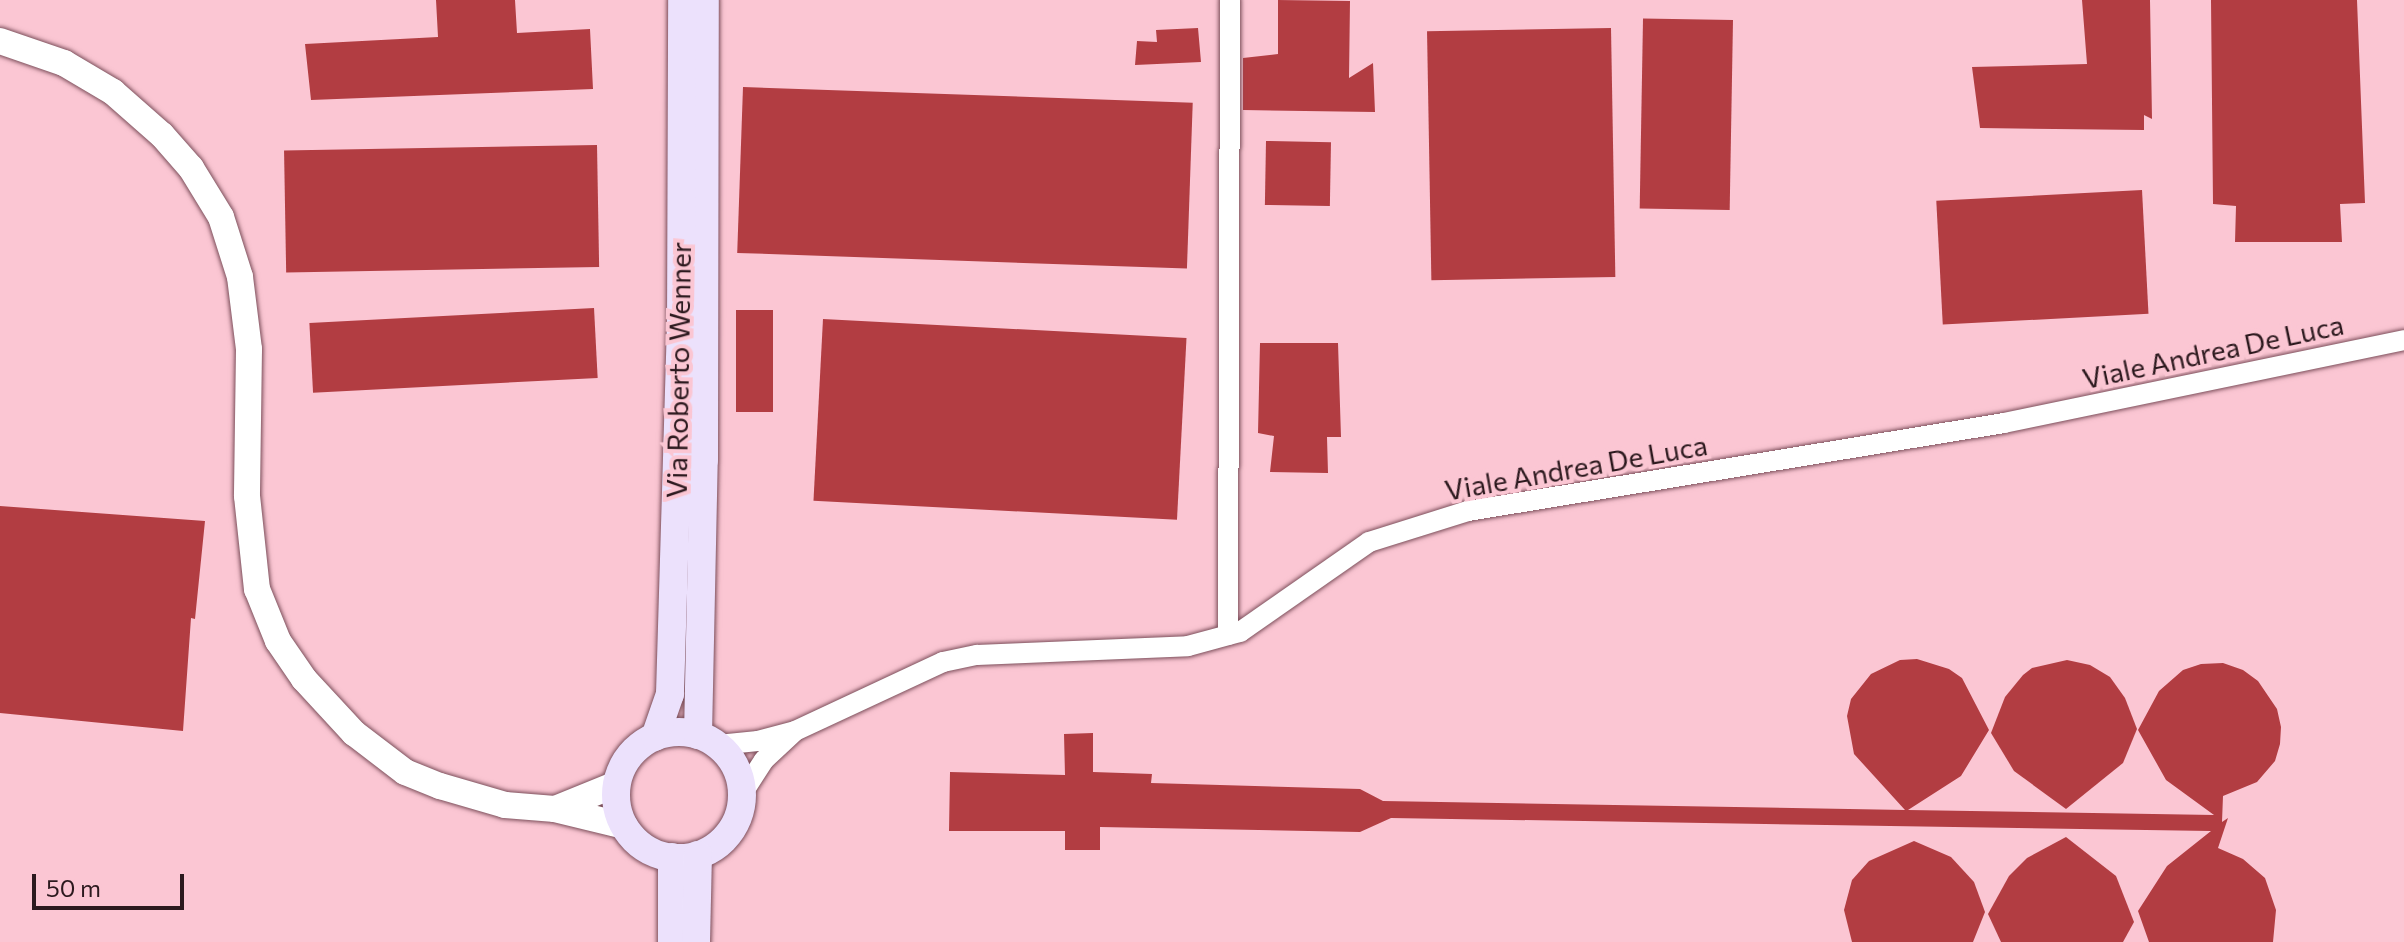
<!DOCTYPE html>
<html>
<head>
<meta charset="utf-8">
<style>
  body { margin:0 }
  #map { position:relative; width:2404px; height:942px; overflow:hidden; background:#fbc6d3; font-family:Commissioner,sans-serif }
  div>[style] { position:absolute }
  [style*='--x'] { left:calc(var(--x)*1px); top:calc(var(--y)*1px); width:calc(var(--w)*1px); rotate:calc(var(--a)*1deg) }
  .building>* { inset:0; background:#b23d42; transform-origin:0 0 }
  .roads { filter:drop-shadow(0 0 2px #7c4f5b) drop-shadow(0 0 2px #7c4f5b) }
  .minor>* { height:20px; margin:-10px; padding:0 10px; transform-origin:10px; border-radius:10px; background:#fff }
  .tertiary>* { height:26px; margin:-13px; padding:0 13px; transform-origin:13px; border-radius:13px; background:#fff }
  .secondary>* { height:28px; margin:-14px; padding:0 14px; transform-origin:14px; border-radius:14px; background:#ece1fc }
  .secondary>.ring { margin:-14px; padding:0; box-sizing:content-box; background:none; border:28px solid #ece1fc; border-radius:50% }
  span { translate:-50% -50%; white-space:nowrap; text-align:center; line-height:1.15; -webkit-text-stroke:8px #fbc6d3; paint-order:stroke }
  .street-label { font-size:28px; color:#2c191e }
  .scale { position:absolute; left:32px; top:874px; width:152px; height:36px; box-sizing:border-box; border:4px solid #2c191e; border-top:0; padding-left:10px; font-size:24px; line-height:28px; white-space:nowrap; color:#2c191e; -webkit-text-stroke:6px #fbc6d3; paint-order:stroke }
</style>
</head>
<body>
<div id="map">
  <div class="building">
    <i style="clip-path:polygon(436px 0,515px 0,517px 33px,590px 29px,593px 89px,311px 100px,305px 44px,438px 37px)"></i>
    <i style="clip-path:polygon(1278px 0,1350px 1px,1349px 78px,1373px 63px,1375px 112px,1243px 110px,1243px 58px,1278px 54px)"></i>
    <i style="clip-path:polygon(2082px 0,2150px 0,2152px 119px,2144px 115px,2144px 130px,1980px 128px,1972px 67px,2087px 64px)"></i>
    <i style="clip-path:polygon(2211px 0,2357px 0,2365px 203px,2340px 204px,2342px 242px,2235px 242px,2236px 206px,2213px 204px)"></i>
    <i style="left:1733px;top:20px;width:190px;height:90px;rotate:91deg"></i>
    <i style="clip-path:polygon(1198px 28px,1201px 62px,1135px 65px,1137px 41px,1157px 42px,1156px 30px)"></i>
    <i style="left:1611px;top:28px;width:249px;height:184px;rotate:89deg"></i>
    <i style="left:743px;top:87px;width:450px;height:166px;rotate:2deg"></i>
    <i style="left:1266px;top:141px;width:65px;height:64px;rotate:1deg"></i>
    <i style="left:597px;top:145px;width:122px;height:313px;rotate:89deg"></i>
    <i style="left:2142px;top:190px;width:124px;height:206px;rotate:87deg"></i>
    <i style="left:594px;top:308px;width:70px;height:285px;rotate:87deg"></i>
    <i style="left:736px;top:310px;width:37px;height:102px"></i>
    <i style="left:823px;top:319px;width:364px;height:182px;rotate:3deg"></i>
    <i style="clip-path:polygon(1260px 343px,1338px 343px,1341px 437px,1327px 437px,1328px 473px,1270px 472px,1274px 436px,1258px 433px)"></i>
    <i style="clip-path:polygon(0 506px,205px 521px,195px 619px,191px 618px,183px 731px,0 713px)"></i>
    <i style="clip-path:polygon(1917px 659px,1949px 669px,1962px 678px,1989px 730px,1961px 776px,1908px 810px,2214px 815px,2166px 780px,2138px 730px,2159px 691px,2183px 670px,2201px 664px,2223px 663px,2243px 670px,2258px 681px,2277px 709px,2281px 727px,2280px 744px,2275px 761px,2257px 782px,2223px 796px,2222px 822px,2228px 818px,2218px 848px,2243px 859px,2265px 878px,2276px 910px,2273px 942px,2149px 942px,2138px 911px,2167px 866px,2211px 831px,1391px 818px,1360px 832px,1100px 827px,1100px 850px,1065px 850px,1065px 831px,949px 831px,950px 772px,1065px 775px,1064px 734px,1093px 733px,1093px 772px,1152px 774px,1151px 783px,1360px 789px,1383px 801px,1905px 810px,1854px 754px,1847px 716px,1851px 699px,1871px 674px,1900px 660px)"></i>
    <i style="clip-path:polygon(2067px 660px,2090px 665px,2110px 677px,2125px 698px,2137px 729px,2123px 763px,2066px 809px,2014px 771px,1991px 733px,2005px 697px,2023px 675px,2032px 668px)"></i>
    <i style="clip-path:polygon(2066px 837px,2116px 876px,2134px 922px,2123px 942px,2001px 942px,1988px 914px,2009px 876px,2027px 858px)"></i>
    <i style="clip-path:polygon(1914px 841px,1951px 857px,1974px 882px,1985px 912px,1973px 942px,1852px 942px,1844px 910px,1852px 880px,1869px 861px)"></i>
  </div>
  <div class="roads">
    <div class="minor">
      <i style="--x:1228;--y:635;--w:635;--a:-89.82"></i>
      <i style="--x:718;--y:745;--w:40;--a:-5.7"></i>
      <i style="--x:758;--y:741;--w:38;--a:-15"></i>
      <i style="--x:795;--y:731;--w:163;--a:-25"></i>
      <i style="--x:943;--y:662;--w:35;--a:-12"></i>
      <i style="--x:977;--y:655;--w:211;--a:-2.4"></i>
      <i style="--x:1188;--y:646;--w:54;--a:-15.1"></i>
      <i style="--x:1240;--y:632;--w:157;--a:-34.9"></i>
      <i style="--x:1369;--y:542;--w:104;--a:-17.4"></i>
      <i style="--x:1468;--y:511;--w:543;--a:-9.32"></i>
      <i style="--x:2004;--y:423;--w:409;--a:-11.7"></i>
      <i style="--x:742;--y:794;--w:40;--a:-57.1"></i>
      <i style="--x:764;--y:760;--w:40;--a:-43"></i>
    </div>
    <div class="tertiary">
      <i style="--x:0;--y:41;--w:68;--a:19"></i>
      <i style="--x:64;--y:63;--w:57;--a:30.6"></i>
      <i style="--x:113;--y:92;--w:65;--a:41.3"></i>
      <i style="--x:162;--y:135;--w:44;--a:48.7"></i>
      <i style="--x:191;--y:168;--w:57;--a:58.5"></i>
      <i style="--x:221;--y:217;--w:63;--a:72.4"></i>
      <i style="--x:240;--y:277;--w:73;--a:82.9"></i>
      <i style="--x:249;--y:349;--w:147;--a:90.8"></i>
      <i style="--x:247;--y:496;--w:94;--a:83.9"></i>
      <i style="--x:257;--y:589;--w:56;--a:68"></i>
      <i style="--x:278;--y:641;--w:46;--a:55.6"></i>
      <i style="--x:304;--y:679;--w:74;--a:47.2"></i>
      <i style="--x:354;--y:733;--w:64;--a:37.4"></i>
      <i style="--x:405;--y:772;--w:38;--a:22"></i>
      <i style="--x:440;--y:786;--w:68;--a:16.3"></i>
      <i style="--x:505;--y:805;--w:50;--a:4.6"></i>
      <i style="--x:555;--y:809;--w:72;--a:13.7"></i>
      <i style="--x:555;--y:809;--w:67;--a:-22"></i>
    </div>
    <div class="secondary">
      <i class="ring" style="left:616px;top:732px;width:98px;height:98px"></i>
      <i style="--x:698;--y:735;--w:275;--a:-88.8"></i>
      <i style="--x:704;--y:460;--w:460;--a:-89.9"></i>
      <i style="--x:655;--y:737;--w:46;--a:-70.8"></i>
      <i style="--x:670;--y:694;--w:365;--a:-88.3"></i>
      <i style="--x:681;--y:329;--w:329;--a:-89.8"></i>
      <i style="--x:672;--y:942;--w:85;--a:-90"></i>
      <i style="--x:696;--y:942;--w:87;--a:-88.7"></i>
    </div>
  </div>
  <div class="street-label">
    <span style="left:2213px;top:351px;rotate:-12deg">Viale Andrea De Luca</span>
    <span style="left:678px;top:370px;rotate:-89deg">Via Roberto Wenner</span>
    <span style="left:1576px;top:467px;rotate:-10deg">Viale Andrea De Luca</span>
  </div>
  <div class="scale">50 m</div>
</div>
</body>
</html>
